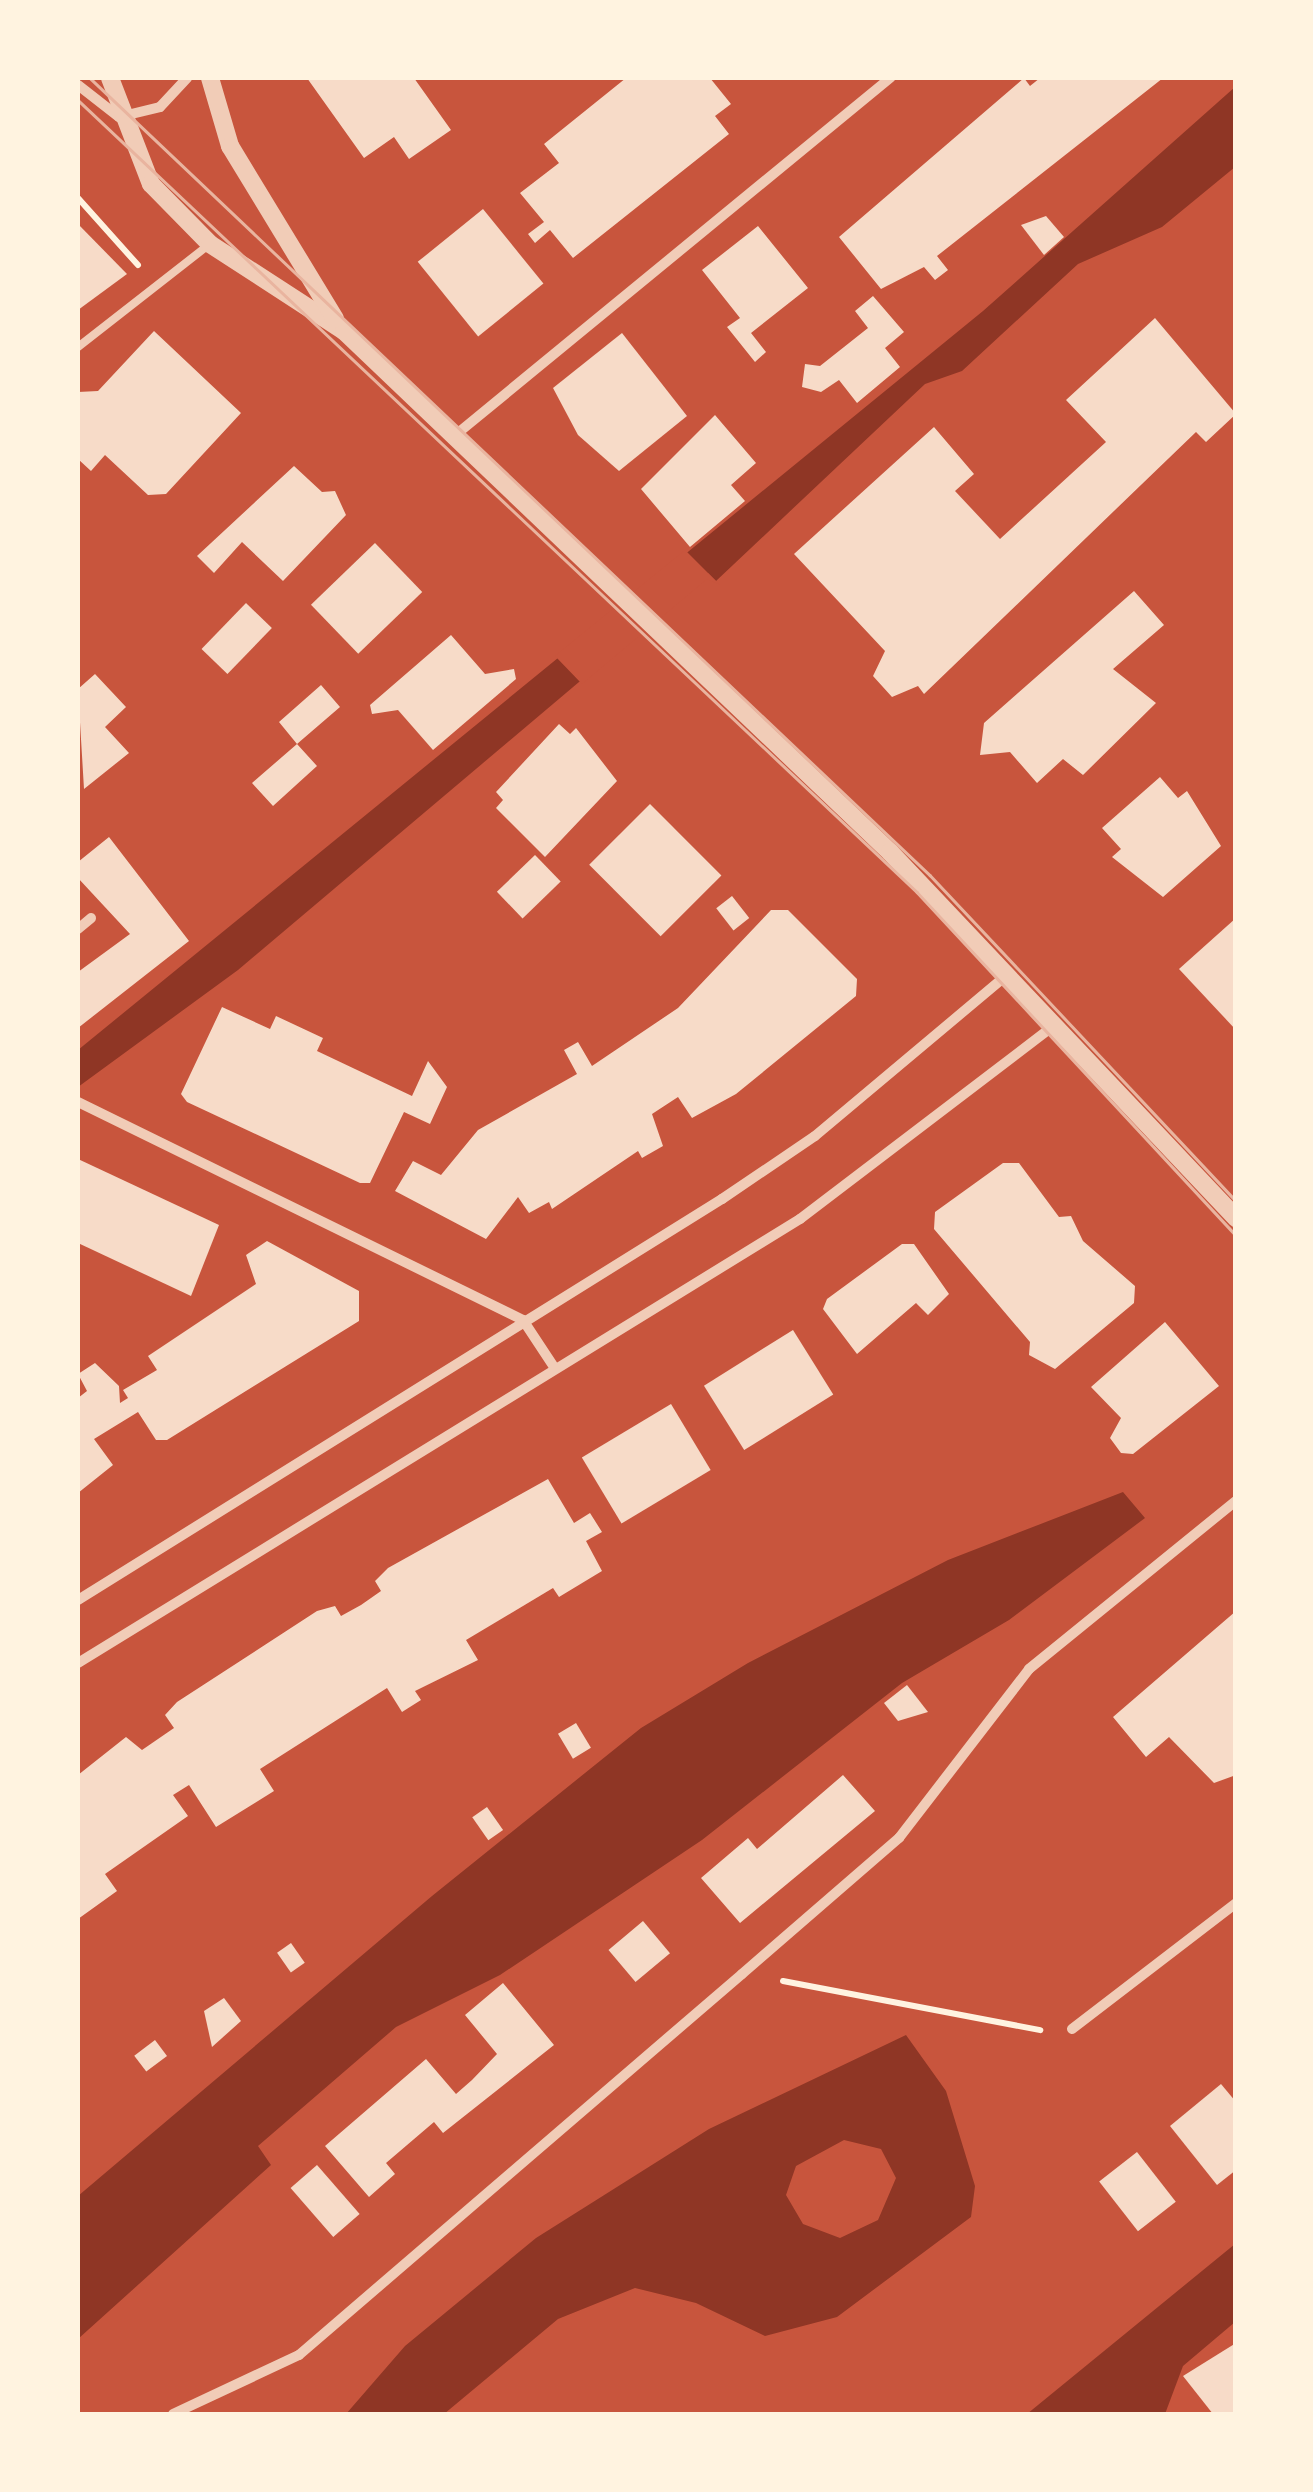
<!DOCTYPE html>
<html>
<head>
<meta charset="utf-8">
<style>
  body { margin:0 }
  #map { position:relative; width:1313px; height:2492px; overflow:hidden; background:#c8553d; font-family:"DejaVu Sans",sans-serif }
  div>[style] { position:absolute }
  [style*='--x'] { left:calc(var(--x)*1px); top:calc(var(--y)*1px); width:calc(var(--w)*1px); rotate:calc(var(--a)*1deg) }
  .water>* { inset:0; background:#8f3625 }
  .pier>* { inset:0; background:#c8553d }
  .building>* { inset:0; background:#f7dbc8; transform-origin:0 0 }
  .path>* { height:6px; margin:-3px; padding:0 3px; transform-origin:3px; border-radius:3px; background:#fff3e0 }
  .service>* { height:8px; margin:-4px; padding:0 4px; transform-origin:4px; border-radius:4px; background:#f1ccb7 }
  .minor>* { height:10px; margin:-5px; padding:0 5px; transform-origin:5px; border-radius:5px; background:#f1ccb7 }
  .tertiary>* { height:18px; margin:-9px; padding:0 9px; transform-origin:9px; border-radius:9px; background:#f1ccb7 }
  .tram>* { height:2.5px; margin:-1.25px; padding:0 1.25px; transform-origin:1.25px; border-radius:1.25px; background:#e9b49f }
  span { translate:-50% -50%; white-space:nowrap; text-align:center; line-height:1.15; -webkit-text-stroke:10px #fff3e0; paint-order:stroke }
  .frame { position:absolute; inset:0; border:80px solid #fff3e0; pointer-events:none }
</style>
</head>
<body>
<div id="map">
  <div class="water">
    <i style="clip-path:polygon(1235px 87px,1235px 167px,1162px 227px,1078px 264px,962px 371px,925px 384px,716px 581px,708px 573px,238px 970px,78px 1087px,78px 1050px,983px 311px)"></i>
    <i style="clip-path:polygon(1123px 1492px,1145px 1518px,1009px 1620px,902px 1683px,702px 1840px,500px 1975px,396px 2027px,258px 2146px,271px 2165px,78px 2339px,78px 2196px,432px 1896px,641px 1728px,748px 1663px,948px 1560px)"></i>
    <i style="clip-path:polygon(evenodd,906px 2035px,946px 2091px,975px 2186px,971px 2217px,837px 2317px,765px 2336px,696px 2303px,635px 2288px,558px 2319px,444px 2414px,346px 2414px,405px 2346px,536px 2238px,709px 2129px,906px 2035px,844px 2140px,881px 2149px,896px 2178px,878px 2220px,840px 2238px,803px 2224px,786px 2195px,796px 2166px,844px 2140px)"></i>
    <i style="clip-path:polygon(1235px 2244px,1235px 2322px,1183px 2366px,1165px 2414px,1027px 2414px)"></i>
  </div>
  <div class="pier">
    <i style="clip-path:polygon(685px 550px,720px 585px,707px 579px,582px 684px,555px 656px)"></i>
  </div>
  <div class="building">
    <i style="clip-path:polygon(307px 78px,414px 78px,451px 130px,409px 159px,394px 137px,364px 158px)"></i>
    <i style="clip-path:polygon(626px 78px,710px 78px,731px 104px,715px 116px,729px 134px,573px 258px,550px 230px,535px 243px,528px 234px,544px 222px,520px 193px,559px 163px,544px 144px)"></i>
    <i style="clip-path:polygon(1024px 78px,1030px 86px,1040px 78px,1163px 78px,937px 256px,948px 270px,935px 280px,924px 267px,881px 289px,839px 237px)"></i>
    <i style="left:483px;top:209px;width:96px;height:84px;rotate:51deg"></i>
    <i style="clip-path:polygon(1046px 216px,1064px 237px,1044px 255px,1021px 225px)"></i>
    <i style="clip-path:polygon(78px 224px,127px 274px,78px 310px)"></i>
    <i style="clip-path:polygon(758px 226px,808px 288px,751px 333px,766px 352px,755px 362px,727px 327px,740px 318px,702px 270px)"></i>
    <i style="clip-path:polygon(873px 296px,904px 332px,885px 348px,900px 367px,857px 403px,839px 380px,821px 392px,802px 387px,805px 364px,820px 366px,868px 328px,855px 311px)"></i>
    <i style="clip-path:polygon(1155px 318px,1236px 414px,1206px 442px,1196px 432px,924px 694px,918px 686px,892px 697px,873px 676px,885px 651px,794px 554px,934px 427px,974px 474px,955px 491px,1000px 539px,1106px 442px,1066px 400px)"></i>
    <i style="clip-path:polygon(154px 331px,241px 413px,166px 494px,148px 495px,105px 455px,91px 471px,78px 459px,78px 392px,98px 391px)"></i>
    <i style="clip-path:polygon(622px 333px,687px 416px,619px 471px,578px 435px,553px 388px)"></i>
    <i style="clip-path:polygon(715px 415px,756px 463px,731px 485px,745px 501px,690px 547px,641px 489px)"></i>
    <i style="clip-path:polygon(294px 466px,322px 492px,335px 491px,346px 515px,283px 581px,242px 542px,214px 573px,197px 556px)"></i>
    <i style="left:375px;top:543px;width:68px;height:89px;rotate:46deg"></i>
    <i style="clip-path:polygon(1134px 591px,1164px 625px,1113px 669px,1156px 703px,1083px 775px,1063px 759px,1037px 783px,1010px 752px,980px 755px,984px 723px)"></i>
    <i style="left:246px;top:603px;width:36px;height:64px;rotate:44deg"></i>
    <i style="clip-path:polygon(451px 635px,485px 674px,514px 669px,516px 679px,433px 750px,398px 710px,372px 714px,370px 705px)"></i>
    <i style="clip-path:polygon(95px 674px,126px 707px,105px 727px,129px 753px,84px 789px,78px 689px)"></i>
    <i style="clip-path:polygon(321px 685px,340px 707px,297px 744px,317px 766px,273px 806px,252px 783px,297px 744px,279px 722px)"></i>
    <i style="clip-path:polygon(559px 724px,570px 734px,576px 728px,617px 781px,545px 857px,496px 808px,503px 800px,496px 792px)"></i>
    <i style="clip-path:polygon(1160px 777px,1178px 798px,1187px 791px,1221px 846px,1163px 897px,1112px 857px,1121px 849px,1102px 828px)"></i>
    <i style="left:650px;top:804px;width:101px;height:86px;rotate:45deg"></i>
    <i style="clip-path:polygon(109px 837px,189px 941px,78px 1028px,78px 972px,130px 934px,78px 878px,78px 862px)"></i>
    <i style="left:535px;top:855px;width:37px;height:53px;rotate:46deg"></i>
    <i style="left:732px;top:896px;width:28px;height:20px;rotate:52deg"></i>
    <i style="clip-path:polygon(771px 910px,788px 910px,857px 979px,856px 996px,736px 1094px,692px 1118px,678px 1097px,652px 1114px,663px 1146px,642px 1158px,638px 1151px,552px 1209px,549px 1202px,529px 1213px,518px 1197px,486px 1239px,395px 1191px,413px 1161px,441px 1175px,478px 1130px,577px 1074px,564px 1050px,578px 1042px,592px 1066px,678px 1008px)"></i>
    <i style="clip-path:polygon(1236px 918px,1236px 1030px,1179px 969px)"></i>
    <i style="clip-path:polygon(222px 1007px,270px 1029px,276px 1016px,323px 1038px,317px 1051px,412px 1096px,428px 1061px,447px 1087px,430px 1124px,404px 1112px,370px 1183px,360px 1183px,187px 1102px,181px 1094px)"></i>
    <i style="clip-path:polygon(78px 1159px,219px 1225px,191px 1296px,78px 1243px)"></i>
    <i style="clip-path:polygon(1003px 1163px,1019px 1163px,1059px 1217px,1071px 1216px,1083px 1241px,1135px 1286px,1134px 1303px,1055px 1369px,1029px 1355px,1030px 1342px,934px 1229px,935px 1212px)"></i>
    <i style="clip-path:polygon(267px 1241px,359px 1291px,359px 1321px,167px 1440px,156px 1440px,138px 1412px,94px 1439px,113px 1465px,78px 1493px,78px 1398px,87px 1391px,78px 1374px,95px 1363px,119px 1386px,120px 1403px,128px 1398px,123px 1390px,157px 1370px,148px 1356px,256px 1284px,246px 1255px)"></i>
    <i style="clip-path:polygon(902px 1244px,914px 1244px,949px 1294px,928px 1315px,916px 1303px,857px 1354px,823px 1309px,827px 1299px)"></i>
    <i style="clip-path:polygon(1165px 1322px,1219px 1386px,1133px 1454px,1121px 1453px,1110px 1438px,1121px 1418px,1091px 1387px)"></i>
    <i style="left:793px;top:1330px;width:76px;height:105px;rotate:58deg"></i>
    <i style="left:671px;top:1404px;width:77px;height:104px;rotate:59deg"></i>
    <i style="clip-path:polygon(548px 1479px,574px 1523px,590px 1513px,602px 1532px,586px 1541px,602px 1571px,559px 1597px,553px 1588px,466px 1640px,478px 1660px,415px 1691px,421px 1700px,402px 1712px,387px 1688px,260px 1769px,274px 1791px,216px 1827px,189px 1785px,173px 1795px,188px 1816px,105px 1874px,117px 1891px,78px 1919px,78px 1775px,126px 1737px,142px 1750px,174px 1728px,165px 1715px,177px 1702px,317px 1611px,335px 1606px,341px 1616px,361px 1605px,381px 1591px,375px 1581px,388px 1568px)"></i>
    <i style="clip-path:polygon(1236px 1611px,1236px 1775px,1214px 1783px,1169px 1737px,1146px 1757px,1113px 1717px)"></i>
    <i style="clip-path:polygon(907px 1685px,928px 1712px,898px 1721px,884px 1703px)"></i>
    <i style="left:576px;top:1723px;width:29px;height:21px;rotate:59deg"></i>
    <i style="clip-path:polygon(843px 1775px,875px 1811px,740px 1923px,701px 1878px,748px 1838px,757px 1849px)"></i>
    <i style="left:487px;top:1807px;width:28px;height:18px;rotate:55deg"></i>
    <i style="left:643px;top:1921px;width:42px;height:45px;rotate:50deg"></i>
    <i style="left:291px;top:1943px;width:24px;height:17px;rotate:55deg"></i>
    <i style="clip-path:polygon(503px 1983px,554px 2045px,443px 2133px,434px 2122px,386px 2163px,395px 2174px,369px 2197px,325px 2146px,426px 2059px,456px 2094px,472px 2080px,497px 2054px,465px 2015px)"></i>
    <i style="clip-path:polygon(224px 1998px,241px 2021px,212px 2047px,204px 2011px)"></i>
    <i style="left:155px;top:2040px;width:20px;height:26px;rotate:53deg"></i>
    <i style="clip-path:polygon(1221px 2084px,1236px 2102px,1236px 2170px,1217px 2185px,1170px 2126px)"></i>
    <i style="left:1137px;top:2152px;width:63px;height:48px;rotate:52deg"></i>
    <i style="left:317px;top:2165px;width:65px;height:35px;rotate:49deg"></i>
    <i style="clip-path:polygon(1236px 2343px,1236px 2414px,1213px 2414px,1183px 2376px)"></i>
  </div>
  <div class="path">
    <i style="--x:78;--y:198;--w:90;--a:48.2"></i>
    <i style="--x:783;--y:1981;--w:262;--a:10.8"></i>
  </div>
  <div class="service">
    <i style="--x:78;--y:347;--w:167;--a:-38"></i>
  </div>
  <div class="minor">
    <i style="--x:78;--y:85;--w:52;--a:38"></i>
    <i style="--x:119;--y:117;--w:42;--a:-13.7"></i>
    <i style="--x:160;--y:107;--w:40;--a:-47"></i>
    <i style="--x:453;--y:437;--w:566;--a:-39.4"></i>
    <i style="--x:78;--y:929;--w:17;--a:-40"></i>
    <i style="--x:78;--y:1102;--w:496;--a:26.1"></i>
    <i style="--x:523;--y:1320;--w:56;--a:56.6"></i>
    <i style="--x:78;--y:1600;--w:759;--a:-31.91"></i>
    <i style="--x:722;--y:1199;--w:112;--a:-34.1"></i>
    <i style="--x:815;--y:1136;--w:251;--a:-40"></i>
    <i style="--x:78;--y:1663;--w:848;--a:-31.59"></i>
    <i style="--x:800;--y:1219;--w:320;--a:-37.3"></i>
    <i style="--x:1072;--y:2029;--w:207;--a:-37.5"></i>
    <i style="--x:173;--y:2414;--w:139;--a:-25.1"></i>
    <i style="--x:299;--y:2355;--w:584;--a:-40.7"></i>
    <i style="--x:742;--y:1974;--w:208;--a:-40.9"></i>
    <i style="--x:899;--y:1838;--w:213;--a:-52.4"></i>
    <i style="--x:1029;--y:1669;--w:267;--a:-39.1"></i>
  </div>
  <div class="tertiary">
    <i style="--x:110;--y:78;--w:114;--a:68.9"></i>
    <i style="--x:151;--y:184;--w:84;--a:45.5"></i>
    <i style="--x:210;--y:244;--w:160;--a:33"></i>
    <i style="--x:344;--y:331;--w:755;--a:43.66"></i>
    <i style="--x:890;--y:852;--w:504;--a:46.61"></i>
    <i style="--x:210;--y:78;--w:71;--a:73.6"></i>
    <i style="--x:230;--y:146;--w:202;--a:58.7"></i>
  </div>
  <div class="tram">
    <i style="--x:90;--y:78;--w:1158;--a:43.5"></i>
    <i style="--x:930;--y:875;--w:447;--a:46.8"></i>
    <i style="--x:78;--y:100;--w:1154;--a:43.35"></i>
    <i style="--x:917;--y:892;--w:468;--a:47.1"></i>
  </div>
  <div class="frame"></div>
</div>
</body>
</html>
